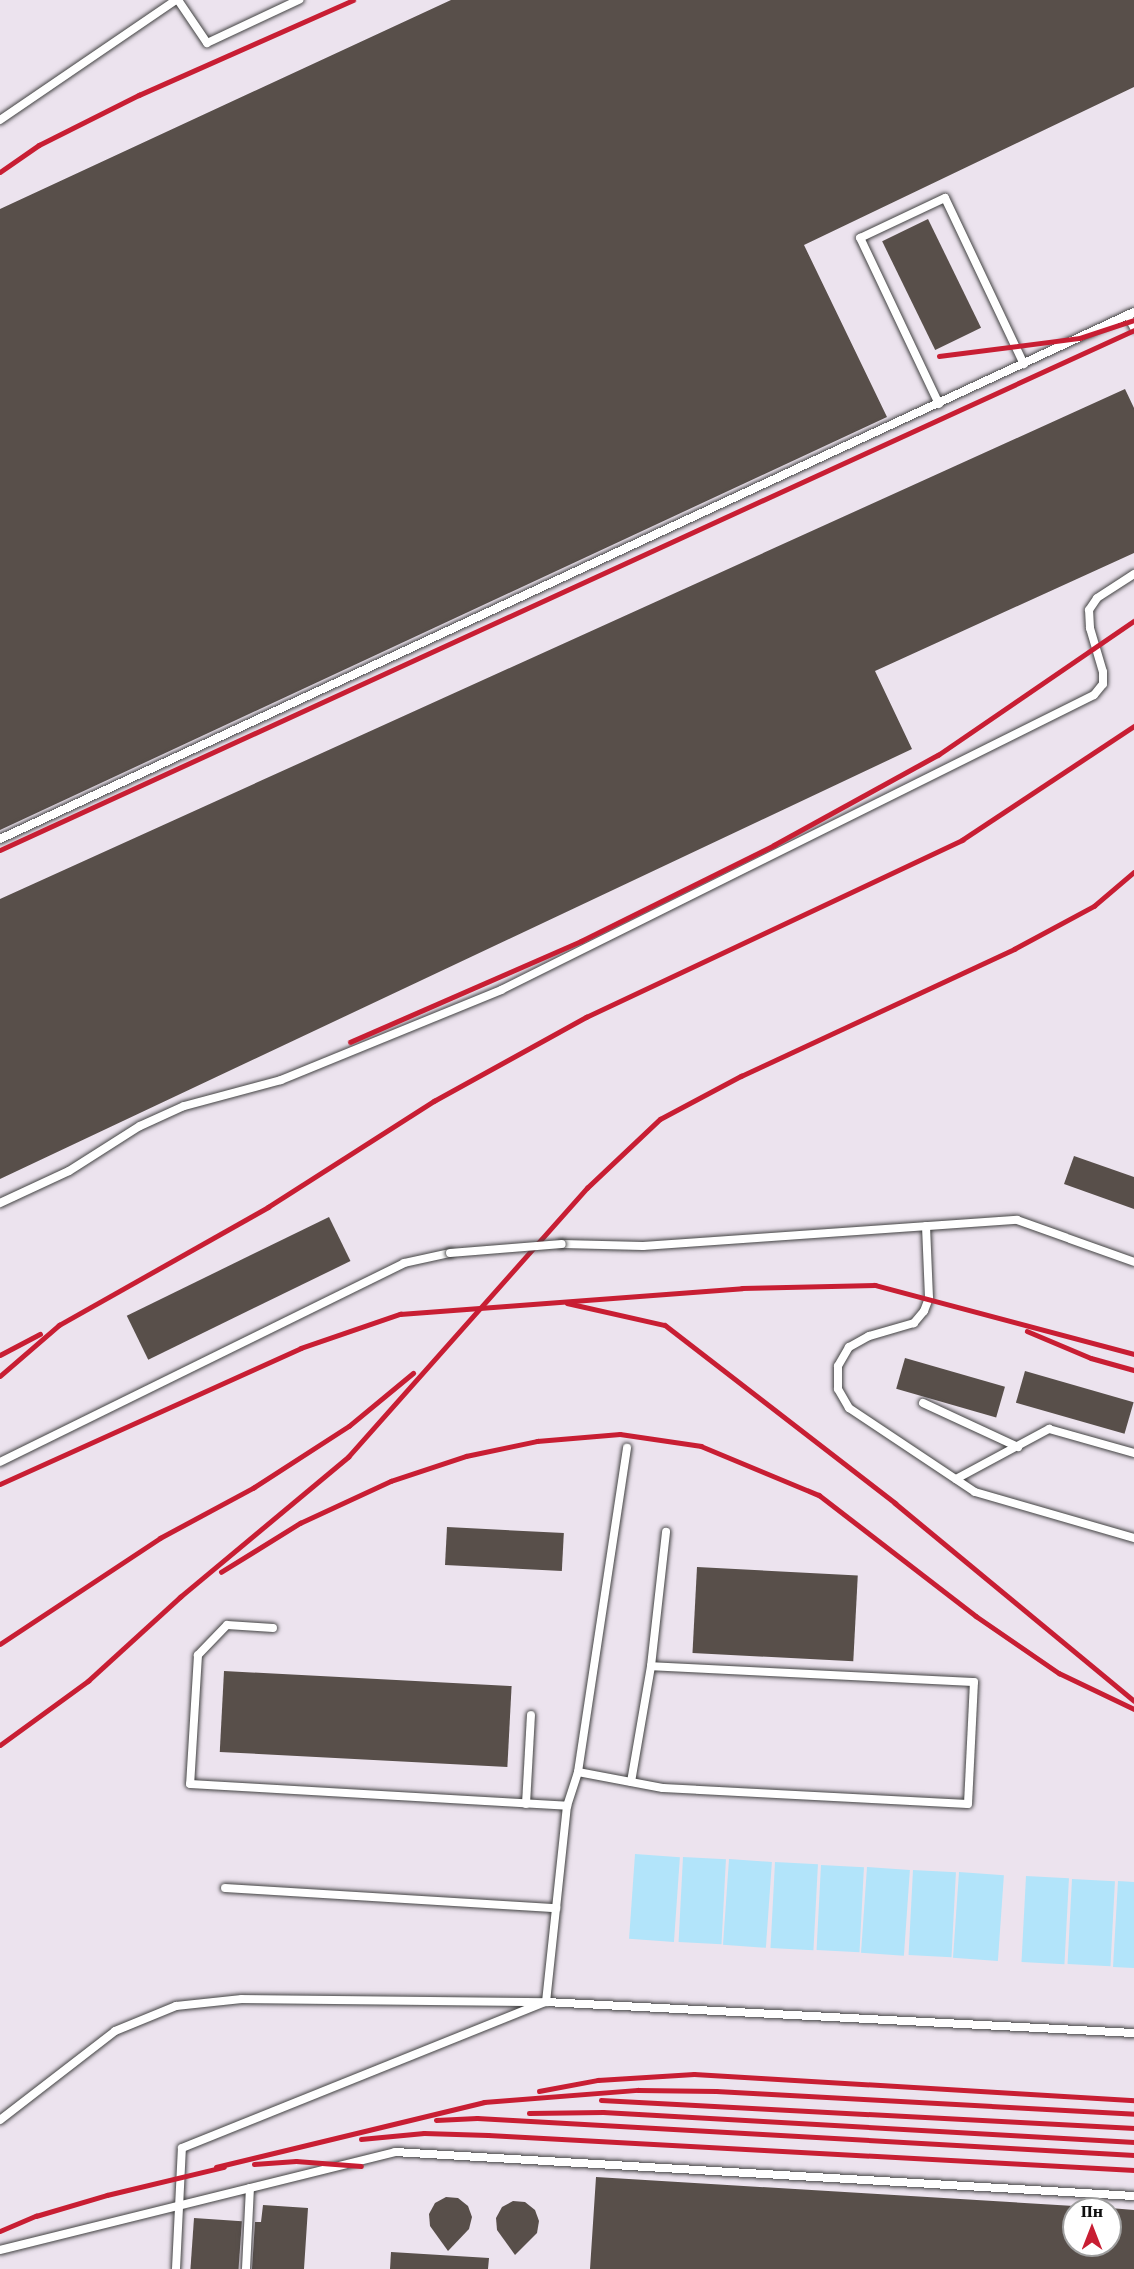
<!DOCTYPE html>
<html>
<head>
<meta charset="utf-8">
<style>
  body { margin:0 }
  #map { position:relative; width:1134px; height:2269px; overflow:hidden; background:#fffbf1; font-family:"Source Serif 4",serif }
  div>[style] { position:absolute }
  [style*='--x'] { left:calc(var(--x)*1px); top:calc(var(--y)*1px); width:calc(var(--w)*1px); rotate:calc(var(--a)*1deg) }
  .industrial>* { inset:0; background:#ece3ee }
  .water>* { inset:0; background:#b2e4fa; transform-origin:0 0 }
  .building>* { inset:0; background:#584f4a; transform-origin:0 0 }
  .roads { filter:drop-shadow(0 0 2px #424242) drop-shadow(0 0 2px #424242) }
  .lane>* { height:8px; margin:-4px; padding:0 4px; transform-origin:4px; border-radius:4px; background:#fff }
  .rail>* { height:4.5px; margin:-2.25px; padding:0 2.25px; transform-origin:2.25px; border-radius:2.25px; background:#c81e33 }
  .bridges { filter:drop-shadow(0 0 2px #424242) drop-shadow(0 0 2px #424242) }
  .lane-bridge>* { height:8px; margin:-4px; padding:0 4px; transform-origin:4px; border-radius:4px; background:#fff }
  span { translate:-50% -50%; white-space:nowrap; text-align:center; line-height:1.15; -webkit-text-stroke:6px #fff; paint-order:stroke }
  .north { position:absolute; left:1062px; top:2197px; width:60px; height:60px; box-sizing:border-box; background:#fff; border:2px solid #9f9f9f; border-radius:50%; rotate:0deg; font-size:16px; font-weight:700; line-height:24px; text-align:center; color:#0f0f0f }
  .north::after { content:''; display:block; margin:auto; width:21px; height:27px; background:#c81e33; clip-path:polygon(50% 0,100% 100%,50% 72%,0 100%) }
</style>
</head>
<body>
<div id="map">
  <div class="industrial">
    <i style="clip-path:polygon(evenodd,0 0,1134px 0,1134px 2269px,0 2269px,0 0,1074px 2209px,1110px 2209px,1110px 2245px,1074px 2245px,1074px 2209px)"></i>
  </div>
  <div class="water">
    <i style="left:635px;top:1854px;width:45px;height:85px;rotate:4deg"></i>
    <i style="left:683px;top:1857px;width:43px;height:85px;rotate:3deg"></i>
    <i style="left:729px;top:1859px;width:43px;height:86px;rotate:4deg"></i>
    <i style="left:775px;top:1862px;width:43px;height:86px;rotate:3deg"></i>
    <i style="left:821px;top:1865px;width:43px;height:85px;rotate:3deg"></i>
    <i style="left:867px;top:1867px;width:43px;height:86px;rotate:4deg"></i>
    <i style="left:913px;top:1870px;width:43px;height:85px;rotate:3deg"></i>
    <i style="left:959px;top:1872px;width:45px;height:86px;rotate:4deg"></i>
    <i style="left:1026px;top:1876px;width:43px;height:86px;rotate:3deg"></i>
    <i style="left:1072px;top:1879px;width:43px;height:85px;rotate:3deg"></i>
    <i style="clip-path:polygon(1118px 1881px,1134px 1882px,1134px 1968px,1113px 1967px)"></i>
  </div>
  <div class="building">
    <i style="clip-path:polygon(451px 0,1134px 0,1134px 87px,804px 245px,887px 417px,0 830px,0 209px)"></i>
    <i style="left:928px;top:219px;width:121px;height:51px;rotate:64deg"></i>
    <i style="clip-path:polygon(1125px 389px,1134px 408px,1134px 553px,875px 671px,912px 749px,0 1179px,0 899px)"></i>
    <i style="clip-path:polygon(1074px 1156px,1134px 1177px,1134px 1209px,1064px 1184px)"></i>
    <i style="left:329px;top:1217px;width:49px;height:225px;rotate:64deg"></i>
    <i style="left:905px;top:1358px;width:104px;height:32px;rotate:16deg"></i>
    <i style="left:1025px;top:1371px;width:113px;height:33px;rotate:16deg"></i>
    <i style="left:447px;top:1527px;width:117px;height:38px;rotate:3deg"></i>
    <i style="left:697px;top:1567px;width:161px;height:86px;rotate:3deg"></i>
    <i style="left:224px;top:1671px;width:288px;height:81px;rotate:3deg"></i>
    <i style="clip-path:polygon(596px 2177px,1074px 2206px,1074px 2245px,1110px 2245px,1110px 2208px,1134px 2210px,1134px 2269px,590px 2269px)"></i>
    <i style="clip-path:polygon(446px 2197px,458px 2198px,468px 2206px,472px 2217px,469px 2229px,448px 2251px,430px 2226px,429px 2214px,435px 2203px)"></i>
    <i style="clip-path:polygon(513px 2201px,525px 2202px,535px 2210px,539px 2221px,537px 2233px,515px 2255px,497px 2230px,496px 2218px,502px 2207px)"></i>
    <i style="clip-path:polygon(263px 2205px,308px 2208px,304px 2269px,252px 2269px,255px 2222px,261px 2222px)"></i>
    <i style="left:194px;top:2218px;width:48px;height:51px;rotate:4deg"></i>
    <i style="clip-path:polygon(391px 2252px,489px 2258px,488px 2269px,390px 2269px)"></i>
  </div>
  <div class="roads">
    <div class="lane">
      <i style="--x:178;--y:0;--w:52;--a:56"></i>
      <i style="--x:207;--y:43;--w:102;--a:-25.1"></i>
      <i style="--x:0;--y:120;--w:213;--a:-34.3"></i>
      <i style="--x:1128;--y:316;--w:13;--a:63"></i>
      <i style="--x:939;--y:404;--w:184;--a:-115.4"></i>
      <i style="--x:860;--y:238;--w:94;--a:-25.2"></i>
      <i style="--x:945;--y:198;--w:184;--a:64.6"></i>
      <i style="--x:0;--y:839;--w:1250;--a:-24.93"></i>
      <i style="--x:0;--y:1203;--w:76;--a:-24.9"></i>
      <i style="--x:69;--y:1171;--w:84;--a:-32.4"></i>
      <i style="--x:140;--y:1126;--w:48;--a:-24.4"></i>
      <i style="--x:184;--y:1106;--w:100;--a:-15"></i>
      <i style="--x:281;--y:1080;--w:238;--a:-22.2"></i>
      <i style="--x:501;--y:990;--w:662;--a:-26.45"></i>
      <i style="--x:1094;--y:695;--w:14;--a:-51"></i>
      <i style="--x:1103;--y:684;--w:12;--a:-90"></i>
      <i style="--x:1103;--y:672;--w:46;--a:-106.5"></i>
      <i style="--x:1090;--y:628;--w:18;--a:-93"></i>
      <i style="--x:1089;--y:610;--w:14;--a:-56"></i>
      <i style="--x:1097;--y:598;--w:44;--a:-33"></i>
      <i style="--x:926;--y:1226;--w:72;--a:87.6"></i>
      <i style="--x:929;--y:1298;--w:14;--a:111"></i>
      <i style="--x:924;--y:1311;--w:16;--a:130"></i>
      <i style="--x:914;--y:1323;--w:47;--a:163.9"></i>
      <i style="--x:869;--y:1336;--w:23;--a:151"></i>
      <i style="--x:849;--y:1347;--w:22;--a:120"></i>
      <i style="--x:838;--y:1366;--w:23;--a:90"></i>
      <i style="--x:838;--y:1389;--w:22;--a:60"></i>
      <i style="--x:849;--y:1408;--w:151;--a:33.7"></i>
      <i style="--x:975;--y:1492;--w:166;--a:16.1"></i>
      <i style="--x:562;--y:1244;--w:81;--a:1.4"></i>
      <i style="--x:643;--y:1246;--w:375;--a:-4"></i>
      <i style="--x:1017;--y:1220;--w:124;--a:19.7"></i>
      <i style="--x:923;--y:1403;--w:105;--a:24.9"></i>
      <i style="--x:0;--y:1462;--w:450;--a:-26.2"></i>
      <i style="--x:404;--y:1263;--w:47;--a:-12.3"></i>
      <i style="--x:956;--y:1479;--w:106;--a:-28.3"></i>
      <i style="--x:1049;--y:1429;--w:88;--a:15.8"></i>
      <i style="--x:273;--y:1628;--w:46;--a:-176.3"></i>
      <i style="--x:227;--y:1625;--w:42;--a:134"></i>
      <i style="--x:198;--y:1655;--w:129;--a:93.5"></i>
      <i style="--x:190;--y:1784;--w:378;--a:3.3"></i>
      <i style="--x:578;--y:1772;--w:86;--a:10.7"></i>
      <i style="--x:663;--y:1788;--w:305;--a:3"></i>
      <i style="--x:968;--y:1804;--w:122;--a:-87.2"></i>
      <i style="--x:974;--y:1682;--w:323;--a:-177.2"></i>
      <i style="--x:631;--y:1782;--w:118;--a:-80.2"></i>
      <i style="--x:651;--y:1666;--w:135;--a:-83.6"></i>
      <i style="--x:526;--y:1804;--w:89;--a:-86.8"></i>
      <i style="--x:225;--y:1888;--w:332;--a:3.5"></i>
      <i style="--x:0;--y:2120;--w:145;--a:-37.7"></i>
      <i style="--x:115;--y:2031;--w:66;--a:-22.3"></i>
      <i style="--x:176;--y:2006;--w:66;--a:-6.1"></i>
      <i style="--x:242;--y:1999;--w:304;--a:0.6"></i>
      <i style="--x:546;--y:2002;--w:589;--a:3.02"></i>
      <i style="--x:0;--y:2250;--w:407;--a:-13.9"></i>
      <i style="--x:395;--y:2152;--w:740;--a:3.41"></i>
      <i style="--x:176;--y:2269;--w:121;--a:-87.2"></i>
      <i style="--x:182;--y:2148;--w:392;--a:-21.9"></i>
      <i style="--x:546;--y:2002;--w:197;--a:-83.9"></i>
      <i style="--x:567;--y:1806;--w:36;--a:-72"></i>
      <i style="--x:578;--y:1772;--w:328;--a:-81.4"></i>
      <i style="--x:246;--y:2269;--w:81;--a:-87.2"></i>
    </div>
  </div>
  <div class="rail">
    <i style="--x:0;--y:172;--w:47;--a:-34.7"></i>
    <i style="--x:39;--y:145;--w:112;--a:-26.6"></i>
    <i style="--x:139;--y:95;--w:234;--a:-23.9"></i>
    <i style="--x:939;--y:356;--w:142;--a:-7.3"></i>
    <i style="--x:1080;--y:338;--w:57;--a:-18.4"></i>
    <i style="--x:0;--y:850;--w:1248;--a:-24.63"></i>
    <i style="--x:350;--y:1042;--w:252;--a:-23.6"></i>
    <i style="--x:581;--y:941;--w:216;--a:-26.4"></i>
    <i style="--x:774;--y:845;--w:187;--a:-28.8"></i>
    <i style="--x:938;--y:755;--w:237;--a:-34.4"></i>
    <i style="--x:567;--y:1303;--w:100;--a:12.7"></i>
    <i style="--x:665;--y:1325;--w:291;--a:37.7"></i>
    <i style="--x:895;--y:1503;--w:310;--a:39.6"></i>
    <i style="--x:1027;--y:1331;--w:69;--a:22.9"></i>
    <i style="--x:1091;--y:1358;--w:45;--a:15.6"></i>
    <i style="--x:0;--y:1355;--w:45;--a:-27.7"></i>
    <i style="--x:0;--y:1376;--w:78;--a:-40.8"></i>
    <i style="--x:59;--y:1325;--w:240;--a:-29.4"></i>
    <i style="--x:268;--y:1207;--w:197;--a:-32.6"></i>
    <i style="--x:434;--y:1101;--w:174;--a:-28.9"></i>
    <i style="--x:586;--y:1017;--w:416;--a:-25.2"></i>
    <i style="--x:962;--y:840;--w:206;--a:-33.5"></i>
    <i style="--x:0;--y:1484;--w:330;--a:-24.3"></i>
    <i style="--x:301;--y:1348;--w:105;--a:-19"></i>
    <i style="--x:400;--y:1314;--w:343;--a:-4.3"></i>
    <i style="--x:742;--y:1288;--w:133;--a:-1.3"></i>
    <i style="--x:875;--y:1285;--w:268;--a:14.9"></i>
    <i style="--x:221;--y:1572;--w:93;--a:-31.8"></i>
    <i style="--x:300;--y:1523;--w:100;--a:-24.8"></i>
    <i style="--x:391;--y:1481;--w:79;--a:-18.4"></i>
    <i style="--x:466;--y:1456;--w:73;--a:-11.9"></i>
    <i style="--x:537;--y:1441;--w:83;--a:-4.8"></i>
    <i style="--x:620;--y:1434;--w:82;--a:8.4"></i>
    <i style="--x:701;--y:1446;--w:128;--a:22.6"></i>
    <i style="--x:819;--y:1495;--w:198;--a:37.6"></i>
    <i style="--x:976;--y:1616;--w:101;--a:34.5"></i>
    <i style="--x:1059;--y:1673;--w:83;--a:25.6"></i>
    <i style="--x:0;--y:1644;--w:192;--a:-33.5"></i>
    <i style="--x:160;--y:1538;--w:106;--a:-28.3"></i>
    <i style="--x:253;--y:1488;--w:114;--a:-32.9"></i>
    <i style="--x:349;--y:1426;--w:83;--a:-39.6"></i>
    <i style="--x:0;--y:1745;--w:109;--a:-36"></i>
    <i style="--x:88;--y:1681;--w:125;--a:-42.4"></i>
    <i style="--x:180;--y:1597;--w:219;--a:-39.8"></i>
    <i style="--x:348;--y:1457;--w:360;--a:-48.4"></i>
    <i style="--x:587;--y:1188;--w:100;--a:-43.4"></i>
    <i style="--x:660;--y:1119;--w:92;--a:-28"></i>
    <i style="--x:741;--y:1076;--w:301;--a:-24.9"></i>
    <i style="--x:1014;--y:949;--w:91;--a:-28.3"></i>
    <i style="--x:1094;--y:906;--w:52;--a:-40.4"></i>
    <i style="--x:539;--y:2091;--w:60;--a:-10.6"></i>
    <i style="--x:598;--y:2080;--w:96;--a:-3.6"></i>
    <i style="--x:694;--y:2074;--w:441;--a:3.4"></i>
    <i style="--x:601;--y:2100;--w:534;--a:3.01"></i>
    <i style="--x:529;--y:2113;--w:74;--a:-0.8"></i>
    <i style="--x:603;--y:2112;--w:532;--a:3.23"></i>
    <i style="--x:436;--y:2120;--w:41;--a:-2.8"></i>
    <i style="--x:477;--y:2118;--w:658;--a:3.22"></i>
    <i style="--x:361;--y:2139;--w:63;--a:-5.4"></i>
    <i style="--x:424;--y:2133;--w:64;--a:1.8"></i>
    <i style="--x:488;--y:2135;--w:647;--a:3.1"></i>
    <i style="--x:254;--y:2164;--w:42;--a:-4.1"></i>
    <i style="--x:296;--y:2161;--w:65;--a:4.4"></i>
    <i style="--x:216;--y:2167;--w:276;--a:-13.6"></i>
    <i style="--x:484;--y:2102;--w:154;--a:-4.5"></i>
    <i style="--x:638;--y:2090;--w:78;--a:0.7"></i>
    <i style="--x:716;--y:2091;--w:419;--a:3.1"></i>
    <i style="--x:0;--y:2231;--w:39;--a:-23"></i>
    <i style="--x:36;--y:2216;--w:74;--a:-16.5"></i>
    <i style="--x:107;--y:2195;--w:120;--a:-13.5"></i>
  </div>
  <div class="bridges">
    <div class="lane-bridge">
      <i style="--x:450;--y:1253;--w:112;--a:-4.6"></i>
    </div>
  </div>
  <div class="north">Пн</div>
</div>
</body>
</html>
